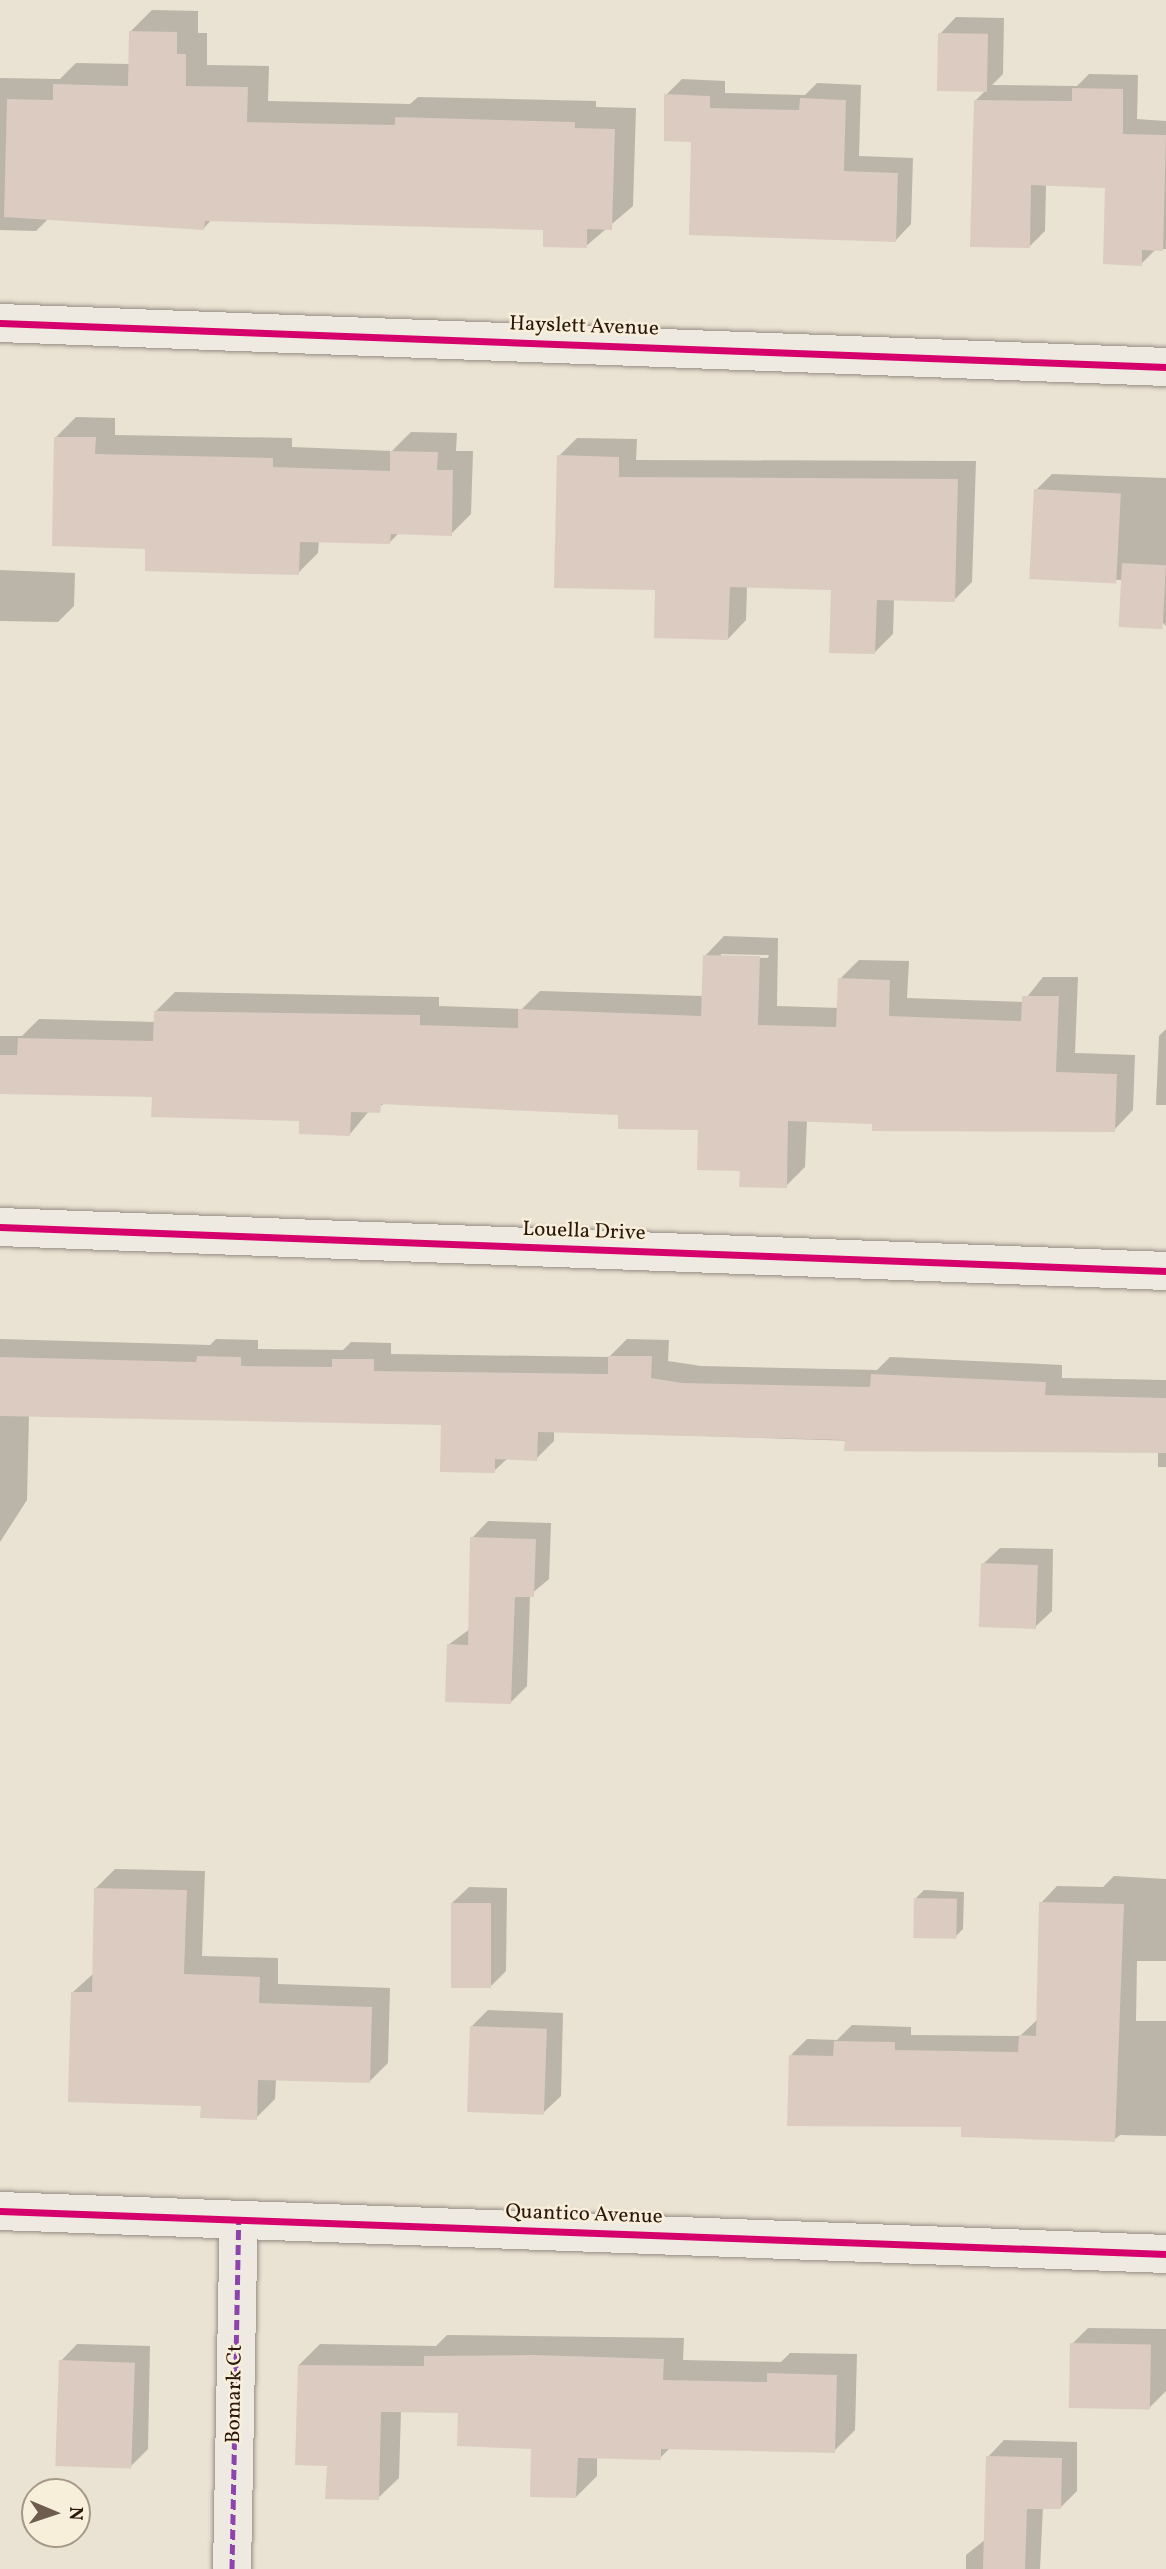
<!DOCTYPE html>
<html>
<head>
<meta charset="utf-8">
<style>
  body { margin:0 }
  #map { position:relative; width:1166px; height:2569px; overflow:hidden; background:#eae2d2; font-family:Vollkorn,serif }
  div>[style] { position:absolute }
  [style*='--x'] { left:calc(var(--x)*1px); top:calc(var(--y)*1px); width:calc(var(--w)*1px); rotate:calc(var(--a)*1deg) }
  .shadow>* { inset:0; background:#0003 }
  .building>* { inset:0; background:#dbcbc1; transform-origin:0 0 }
  .roads { filter:drop-shadow(0 0 2px #968e84) drop-shadow(0 0 2px #968e84) }
  .minor>* { height:38px; margin:-19px; padding:0 19px; transform-origin:19px; border-radius:19px; background:#eeeae1 }
  .quiet>* { height:5px; margin-top:-2.5px; transform-origin:0; background:repeating-linear-gradient(90deg,#8e44ad 0 10px,transparent 0 15px) }
  .cycleway>* { height:7px; margin:-3.5px; padding:0 3.5px; transform-origin:3.5px; border-radius:3.5px; background:#d6006c }
  span { translate:-50% -50%; white-space:nowrap; text-align:center; line-height:1.15; -webkit-text-stroke:5px #f8efdb; paint-order:stroke }
  .street-label { font-size:21px; color:#2b1608 }
  .north { position:absolute; left:21px; top:2478px; width:70px; height:70px; box-sizing:border-box; background:#f8efdb; border:2px solid #a69887; border-radius:50%; rotate:92deg; font-size:19px; font-weight:700; line-height:28px; text-align:center; color:#2b1608 }
  .north::after { content:''; display:block; margin:auto; width:24px; height:32px; background:#6e5d4f; clip-path:polygon(50% 0,100% 100%,50% 72%,0 100%) }
</style>
</head>
<body>
<div id="map">
  <div class="shadow">
    <i style="clip-path:polygon(152px 10px,198px 11px,198px 33px,207px 33px,207px 65px,269px 66px,268px 101px,410px 104px,418px 97px,596px 101px,596px 107px,636px 108px,633px 206px,586px 246px,545px 229px,212px 219px,204px 228px,50px 217px,36px 231px,0 230px,0 78px,60px 79px,76px 63px,130px 64px,131px 31px)"></i>
    <i style="clip-path:polygon(956px 17px,1004px 18px,1003px 74px,992px 85px,1077px 86px,1089px 74px,1138px 75px,1137px 119px,1166px 121px,1166px 249px,1156px 249px,1141px 264px,1107px 186px,1046px 184px,1045px 231px,1029px 247px,975px 101px,985px 91px,940px 34px)"></i>
    <i style="clip-path:polygon(682px 79px,725px 81px,725px 93px,805px 95px,817px 83px,861px 85px,859px 156px,913px 158px,911px 224px,896px 240px,693px 140px,666px 95px)"></i>
    <i style="clip-path:polygon(76px 417px,115px 418px,115px 435px,292px 438px,292px 447px,392px 451px,411px 432px,457px 433px,456px 451px,473px 451px,471px 514px,451px 534px,399px 533px,390px 542px,319px 540px,318px 553px,298px 573px,147px 547px,56px 437px)"></i>
    <i style="clip-path:polygon(577px 438px,637px 439px,636px 460px,976px 461px,972px 582px,954px 600px,894px 599px,893px 634px,875px 652px,832px 589px,747px 586px,746px 620px,728px 639px,656px 588px,559px 456px)"></i>
    <i style="clip-path:polygon(1052px 474px,1166px 478px,1166px 626px,1123px 580px,1034px 577px,1036px 490px)"></i>
    <i style="clip-path:polygon(0 570px,75px 573px,74px 606px,58px 622px,0 621px)"></i>
    <i style="clip-path:polygon(evenodd,724px 936px,778px 938px,777px 1006px,839px 1008px,840px 979px,859px 960px,909px 961px,907px 998px,1023px 1002px,1043px 977px,1078px 977px,1075px 1053px,1135px 1055px,1133px 1110px,1114px 1130px,807px 1120px,805px 1167px,786px 1186px,742px 1170px,700px 1129px,620px 1113px,388px 1102px,369px 1111px,350px 1134px,301px 1119px,154px 1096px,0 1092px,0 1036px,22px 1036px,39px 1019px,156px 1022px,156px 1011px,175px 992px,439px 997px,439px 1006px,522px 1009px,540px 991px,703px 996px,705px 956px,724px 936px,721px 954px,769px 955px,768px 958px,721px 957px,721px 954px)"></i>
    <i style="clip-path:polygon(1166px 1029px,1166px 1105px,1156px 1105px,1159px 1036px)"></i>
    <i style="clip-path:polygon(0 1339px,210px 1345px,216px 1339px,258px 1340px,258px 1349px,343px 1350px,351px 1342px,391px 1343px,391px 1354px,609px 1357px,627px 1339px,669px 1340px,668px 1361px,701px 1366px,877px 1370px,890px 1357px,1062px 1365px,1062px 1378px,1166px 1380px,1166px 1467px,1158px 1467px,1158px 1451px,554px 1431px,554px 1441px,536px 1459px,508px 1458px,494px 1471px,443px 1423px,29px 1415px,27px 1500px,0 1542px)"></i>
    <i style="clip-path:polygon(488px 1521px,551px 1523px,549px 1579px,530px 1595px,527px 1686px,511px 1702px,448px 1645px,470px 1629px,472px 1538px)"></i>
    <i style="clip-path:polygon(1000px 1548px,1053px 1549px,1052px 1611px,1035px 1627px,983px 1564px)"></i>
    <i style="clip-path:polygon(115px 1869px,205px 1871px,202px 1956px,278px 1958px,278px 1984px,390px 1988px,388px 2063px,369px 2082px,276px 2079px,275px 2099px,256px 2118px,202px 2104px,73px 1992px,94px 1973px,96px 1888px)"></i>
    <i style="clip-path:polygon(1114px 1876px,1166px 1879px,1166px 1961px,1137px 1961px,1136px 2021px,1166px 2021px,1166px 2136px,1120px 2135px,1114px 2140px,963px 2125px,791px 2055px,807px 2039px,837px 2040px,852px 2025px,911px 2027px,911px 2035px,1020px 2036px,1038px 2019px,1041px 1903px,1057px 1886px,1103px 1887px)"></i>
    <i style="clip-path:polygon(469px 1887px,507px 1888px,506px 1971px,489px 1988px,452px 1903px)"></i>
    <i style="clip-path:polygon(924px 1890px,964px 1892px,963px 1929px,955px 1937px,916px 1898px)"></i>
    <i style="clip-path:polygon(488px 2010px,563px 2013px,561px 2096px,544px 2112px,471px 2027px)"></i>
    <i style="clip-path:polygon(1088px 2328px,1166px 2329px,1166px 2391px,1149px 2408px,1072px 2344px)"></i>
    <i style="clip-path:polygon(447px 2335px,684px 2338px,683px 2360px,781px 2362px,790px 2353px,857px 2354px,855px 2430px,834px 2451px,671px 2447px,660px 2458px,597px 2457px,597px 2476px,576px 2497px,533px 2447px,460px 2411px,401px 2410px,399px 2478px,378px 2498px,328px 2465px,299px 2365px,320px 2344px,436px 2346px)"></i>
    <i style="clip-path:polygon(77px 2344px,150px 2346px,148px 2449px,131px 2466px,61px 2361px)"></i>
    <i style="clip-path:polygon(1004px 2440px,1077px 2442px,1077px 2491px,1060px 2508px,1043px 2507px,1040px 2569px,966px 2569px,966px 2555px,986px 2539px,988px 2457px)"></i>
  </div>
  <div class="building">
    <i style="clip-path:polygon(129px 31px,177px 32px,177px 54px,186px 54px,186px 86px,248px 87px,247px 122px,395px 125px,395px 117px,575px 122px,575px 128px,615px 129px,612px 230px,587px 229px,587px 248px,543px 247px,543px 230px,205px 221px,204px 230px,4px 217px,7px 99px,53px 100px,53px 84px,128px 86px)"></i>
    <i style="left:938px;top:33px;width:50px;height:58px;rotate:1deg"></i>
    <i style="clip-path:polygon(1072px 88px,1123px 89px,1123px 134px,1166px 135px,1163px 251px,1142px 250px,1142px 266px,1103px 264px,1105px 188px,1031px 185px,1030px 248px,970px 247px,974px 100px,1072px 101px)"></i>
    <i style="clip-path:polygon(664px 94px,710px 96px,710px 108px,799px 110px,800px 98px,846px 100px,844px 171px,898px 173px,896px 242px,689px 235px,691px 142px,664px 141px)"></i>
    <i style="clip-path:polygon(54px 437px,96px 437px,95px 454px,273px 458px,273px 467px,390px 471px,390px 451px,438px 452px,437px 470px,453px 470px,452px 536px,391px 534px,390px 544px,300px 542px,299px 575px,145px 571px,145px 549px,52px 546px)"></i>
    <i style="clip-path:polygon(557px 455px,619px 457px,619px 477px,958px 479px,955px 602px,877px 600px,875px 654px,829px 653px,831px 590px,730px 587px,728px 640px,654px 638px,655px 590px,554px 588px)"></i>
    <i style="left:1034px;top:489px;width:87px;height:90px;rotate:3deg"></i>
    <i style="left:1122px;top:563px;width:44px;height:64px;rotate:3deg"></i>
    <i style="clip-path:polygon(703px 955px,760px 956px,758px 1025px,836px 1027px,838px 978px,890px 980px,889px 1016px,1021px 1021px,1022px 996px,1059px 996px,1056px 1072px,1117px 1074px,1115px 1132px,872px 1131px,872px 1124px,788px 1121px,787px 1188px,739px 1187px,740px 1171px,697px 1170px,698px 1130px,618px 1129px,618px 1115px,381px 1104px,380px 1113px,351px 1112px,350px 1136px,299px 1134px,299px 1121px,151px 1117px,152px 1097px,0 1094px,0 1055px,17px 1055px,18px 1038px,153px 1041px,154px 1011px,420px 1015px,420px 1025px,518px 1028px,518px 1009px,701px 1016px)"></i>
    <i style="clip-path:polygon(197px 1356px,241px 1357px,241px 1366px,332px 1367px,332px 1359px,374px 1359px,374px 1371px,608px 1374px,608px 1356px,652px 1356px,651px 1378px,682px 1383px,870px 1387px,871px 1374px,1046px 1382px,1045px 1395px,1166px 1398px,1166px 1453px,844px 1451px,845px 1440px,538px 1432px,537px 1461px,495px 1459px,495px 1473px,440px 1472px,441px 1425px,0 1416px,0 1357px,196px 1362px)"></i>
    <i style="clip-path:polygon(470px 1537px,536px 1539px,534px 1597px,515px 1597px,511px 1704px,445px 1702px,447px 1644px,468px 1645px)"></i>
    <i style="left:981px;top:1563px;width:57px;height:64px;rotate:2deg"></i>
    <i style="clip-path:polygon(94px 1888px,187px 1890px,184px 1974px,260px 1977px,259px 2003px,372px 2007px,370px 2083px,258px 2080px,257px 2120px,200px 2118px,201px 2106px,68px 2102px,71px 1992px,92px 1992px)"></i>
    <i style="left:914px;top:1898px;width:43px;height:40px;rotate:1deg"></i>
    <i style="clip-path:polygon(1039px 1902px,1124px 1904px,1115px 2142px,961px 2137px,961px 2127px,787px 2126px,789px 2055px,833px 2056px,834px 2041px,895px 2042px,895px 2050px,1018px 2052px,1019px 2035px,1036px 2036px)"></i>
    <i style="left:451px;top:1903px;width:40px;height:85px"></i>
    <i style="left:470px;top:2026px;width:77px;height:86px;rotate:2deg"></i>
    <i style="left:1070px;top:2343px;width:81px;height:65px;rotate:1deg"></i>
    <i style="clip-path:polygon(534px 2355px,664px 2359px,663px 2380px,767px 2382px,767px 2373px,837px 2375px,835px 2453px,661px 2449px,661px 2460px,578px 2458px,576px 2498px,530px 2497px,531px 2449px,457px 2446px,458px 2413px,381px 2412px,379px 2500px,325px 2499px,327px 2466px,295px 2465px,298px 2365px,424px 2366px,424px 2356px)"></i>
    <i style="left:59px;top:2360px;width:76px;height:106px;rotate:2deg"></i>
    <i style="clip-path:polygon(986px 2456px,1062px 2458px,1061px 2509px,1027px 2509px,1025px 2569px,983px 2569px)"></i>
  </div>
  <div class="roads">
    <div class="minor">
      <i style="--x:0;--y:323;--w:1167;--a:2.16"></i>
      <i style="--x:0;--y:1227;--w:1167;--a:2.16"></i>
      <i style="--x:0;--y:2211;--w:1167;--a:2.11"></i>
      <i style="--x:232;--y:2569;--w:349;--a:-88.9"></i>
    </div>
  </div>
  <div class="quiet">
    <i style="--x:232;--y:2569;--w:349;--a:-88.9"></i>
  </div>
  <div class="cycleway">
    <i style="--x:0;--y:323;--w:1167;--a:2.16"></i>
    <i style="--x:0;--y:1227;--w:1167;--a:2.16"></i>
    <i style="--x:0;--y:2211;--w:1167;--a:2.11"></i>
  </div>
  <div class="street-label">
    <span style="left:584px;top:327px;rotate:2deg">Hayslett Avenue</span>
    <span style="left:584px;top:1232px;rotate:2deg">Louella Drive</span>
    <span style="left:584px;top:2215px;rotate:2deg">Quantico Avenue</span>
    <span style="left:235px;top:2394px;rotate:-89deg">Bomark Ct</span>
  </div>
  <div class="north">N</div>
</div>
</body>
</html>
